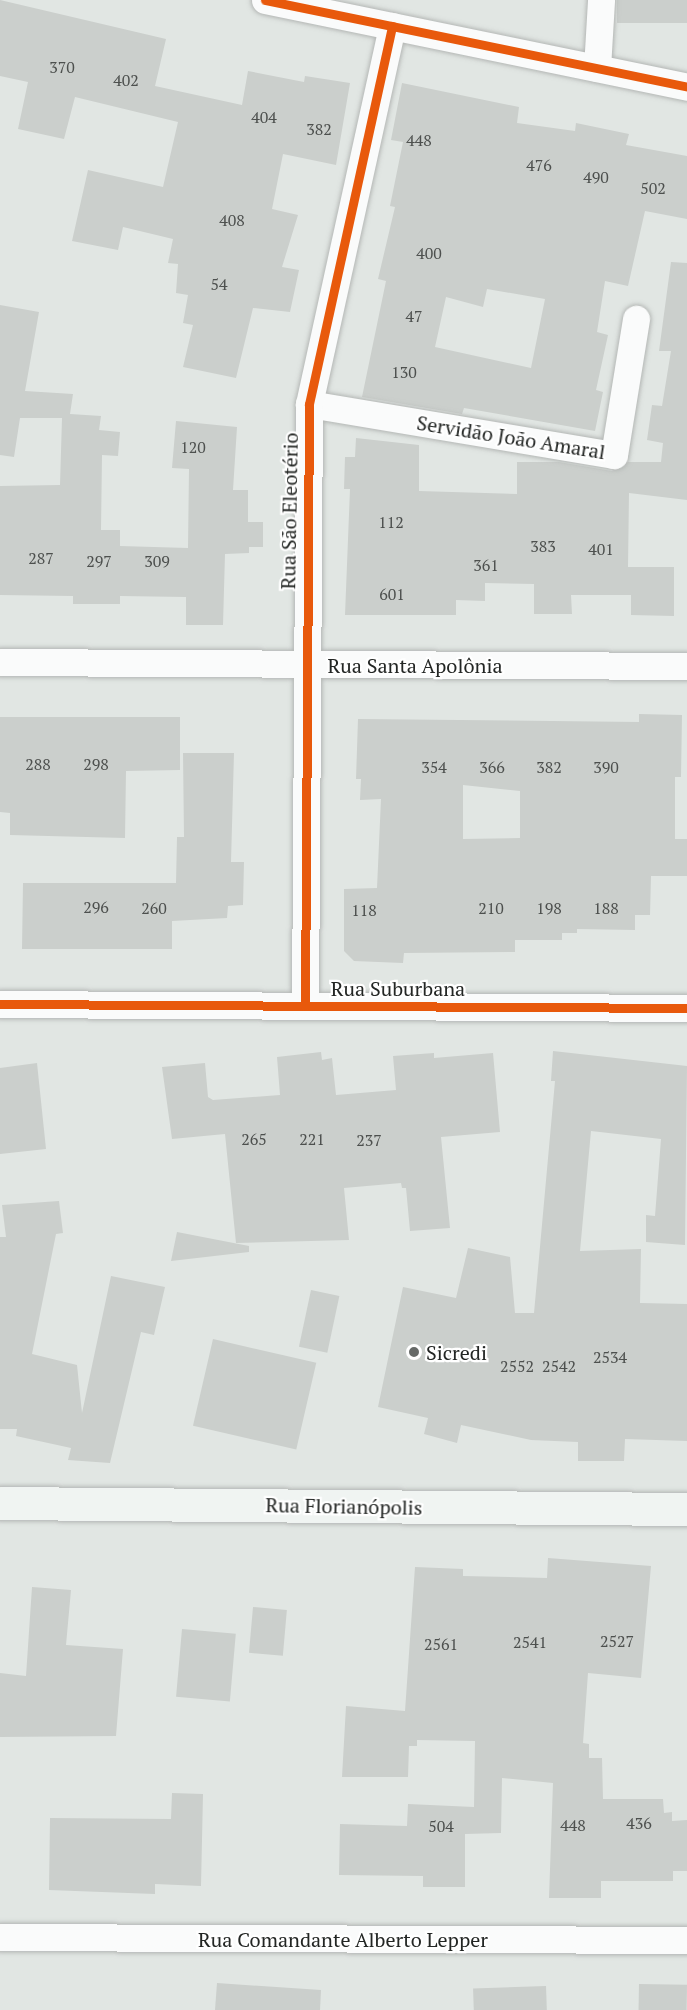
<!DOCTYPE html>
<html>
<head>
<meta charset="utf-8">
<style>
  body { margin:0 }
  #map { position:relative; width:687px; height:2010px; overflow:hidden; background:#e1e6e3; font-family:"PT Serif",serif }
  div>[style] { position:absolute }
  [style*='--x'] { left:calc(var(--x)*1px); top:calc(var(--y)*1px); width:calc(var(--w)*1px); rotate:calc(var(--a)*1deg) }
  .building>* { inset:0; background:#cbcfcc; transform-origin:0 0 }
  .roads { filter:drop-shadow(0 0 2px #b4b7b5) drop-shadow(0 0 2px #b4b7b5) }
  .minor>* { height:27px; margin:-13.5px; padding:0 13.5px; transform-origin:13.5px; border-radius:13.5px; background:#fafbfb }
  .secondary>* { height:33px; margin:-16.5px; padding:0 16.5px; transform-origin:16.5px; border-radius:16.5px; background:#f0f4f2 }
  .cycleway>* { height:9px; margin:-4.5px; padding:0 4.5px; transform-origin:4.5px; border-radius:4.5px; background:#e8590c }
  .dots>* { width:16px; height:16px; translate:-50% -50%; box-sizing:border-box; border:3px solid #fff; border-radius:50% }
  span { translate:-50% -50%; white-space:nowrap; text-align:center; line-height:1.15; -webkit-text-stroke:4.5px #fff; paint-order:stroke }
  .number-label { font-size:16px; color:#4d504e }
  .number-label span { -webkit-text-stroke-width:0 }
  .street-label { font-size:20px; color:#232624 }
  .poi-label { font-size:20px; color:#232624 }
  .left { translate:0 -50%; text-align:left }
</style>
</head>
<body>
<div id="map">
  <div class="building">
    <i style="clip-path:polygon(0 0,166px 39px,155px 86px,242px 105px,248px 71px,304px 82px,305px 76px,350px 83px,336px 165px,283px 154px,272px 209px,298px 215px,282px 267px,299px 270px,290px 312px,253px 308px,236px 378px,183px 367px,193px 325px,183px 323px,188px 295px,176px 293px,178px 264px,168px 263px,173px 239px,123px 227px,118px 250px,72px 241px,88px 170px,163px 187px,178px 122px,75px 97px,64px 139px,18px 129px,28px 82px,0 76px)"></i>
    <i style="left:617px;top:0;width:70px;height:23px"></i>
    <i style="clip-path:polygon(evenodd,402px 83px,519px 107px,517px 123px,575px 131px,576px 123px,629px 134px,626px 145px,687px 156px,687px 219px,645px 211px,628px 286px,605px 281px,597px 332px,608px 335px,596px 390px,603px 392px,595px 431px,464px 408px,462px 414px,362px 397px,386px 281px,378px 279px,395px 207px,390px 206px,403px 142px,391px 140px,402px 83px,487px 289px,545px 299px,531px 368px,435px 347px,446px 297px,483px 307px,487px 289px)"></i>
    <i style="clip-path:polygon(671px 262px,687px 263px,687px 500px,629px 493px,628px 567px,674px 567px,674px 616px,631px 615px,631px 595px,571px 595px,572px 614px,534px 614px,534px 584px,485px 583px,485px 601px,456px 600px,456px 615px,345px 615px,350px 489px,344px 489px,345px 457px,355px 457px,356px 438px,419px 445px,419px 491px,517px 494px,517px 462px,559px 462px,612px 471px,628px 462px,661px 462px,663px 443px,647px 440px,652px 405px,662px 406px,671px 351px,659px 351px)"></i>
    <i style="clip-path:polygon(0 305px,39px 312px,25px 391px,73px 394px,70px 414px,101px 416px,99px 430px,120px 432px,118px 456px,102px 455px,101px 530px,120px 530px,120px 546px,188px 548px,189px 469px,172px 468px,176px 421px,237px 427px,233px 490px,248px 490px,248px 522px,263px 522px,263px 547px,249px 547px,249px 553px,225px 554px,223px 625px,186px 625px,186px 597px,120px 596px,120px 604px,73px 604px,73px 596px,0 595px,0 486px,60px 485px,62px 418px,20px 418px,14px 457px,0 455px)"></i>
    <i style="clip-path:polygon(evenodd,639px 714px,682px 715px,681px 777px,675px 777px,675px 839px,687px 839px,687px 876px,651px 876px,650px 915px,635px 915px,635px 930px,577px 929px,577px 933px,562px 933px,562px 940px,515px 940px,515px 952px,404px 953px,403px 963px,354px 961px,344px 951px,344px 889px,377px 888px,381px 799px,360px 800px,361px 779px,356px 779px,358px 719px,639px 722px,639px 714px,463px 785px,520px 791px,520px 838px,463px 839px,463px 785px)"></i>
    <i style="clip-path:polygon(0 717px,180px 717px,180px 770px,126px 771px,125px 838px,10px 835px,10px 813px,0 812px)"></i>
    <i style="clip-path:polygon(183px 753px,234px 753px,231px 862px,244px 862px,243px 905px,228px 906px,227px 918px,172px 921px,172px 949px,22px 949px,23px 883px,176px 883px,177px 837px,184px 837px)"></i>
    <i style="clip-path:polygon(553px 1051px,687px 1066px,685px 1245px,646px 1242px,646px 1215px,655px 1216px,661px 1139px,591px 1131px,580px 1251px,641px 1249px,640px 1303px,687px 1304px,687px 1441px,625px 1439px,624px 1461px,578px 1461px,578px 1442px,531px 1440px,461px 1425px,457px 1443px,424px 1434px,428px 1418px,378px 1407px,403px 1287px,456px 1298px,468px 1248px,510px 1257px,515px 1313px,534px 1313px,555px 1081px,551px 1081px)"></i>
    <i style="clip-path:polygon(321px 1052px,322px 1060px,332px 1058px,336px 1095px,396px 1090px,393px 1056px,434px 1053px,434px 1058px,493px 1053px,500px 1132px,441px 1137px,450px 1228px,410px 1231px,406px 1188px,402px 1188px,401px 1183px,344px 1188px,349px 1240px,236px 1243px,225px 1134px,172px 1139px,162px 1067px,205px 1063px,208px 1097px,213px 1100px,280px 1095px,277px 1057px)"></i>
    <i style="clip-path:polygon(37px 1063px,46px 1149px,0 1154px,0 1068px)"></i>
    <i style="clip-path:polygon(59px 1201px,63px 1233px,56px 1234px,32px 1354px,77px 1365px,82px 1413px,111px 1276px,165px 1287px,154px 1335px,141px 1332px,110px 1463px,68px 1460px,71px 1448px,16px 1436px,17px 1429px,0 1429px,0 1237px,6px 1237px,2px 1205px)"></i>
    <i style="clip-path:polygon(177px 1232px,249px 1246px,249px 1252px,171px 1261px)"></i>
    <i style="left:311px;top:1290px;width:29px;height:58px;rotate:12deg"></i>
    <i style="left:213px;top:1339px;width:106px;height:89px;rotate:13deg"></i>
    <i style="clip-path:polygon(548px 1558px,651px 1566px,641px 1678px,588px 1673px,583px 1743px,589px 1744px,589px 1758px,602px 1758px,603px 1799px,663px 1799px,664px 1813px,672px 1812px,672px 1821px,687px 1820px,687px 1871px,673px 1871px,673px 1881px,601px 1881px,601px 1898px,549px 1898px,553px 1783px,502px 1778px,501px 1833px,465px 1834px,465px 1887px,423px 1887px,423px 1876px,339px 1875px,340px 1824px,407px 1826px,408px 1804px,474px 1807px,475px 1741px,417px 1740px,417px 1746px,409px 1746px,408px 1777px,342px 1777px,346px 1706px,405px 1711px,415px 1567px,463px 1569px,463px 1576px,547px 1578px)"></i>
    <i style="clip-path:polygon(32px 1587px,71px 1590px,66px 1645px,123px 1649px,116px 1736px,0 1737px,0 1673px,26px 1676px)"></i>
    <i style="left:253px;top:1607px;width:34px;height:46px;rotate:5deg"></i>
    <i style="left:182px;top:1629px;width:54px;height:68px;rotate:5deg"></i>
    <i style="clip-path:polygon(172px 1793px,203px 1794px,201px 1886px,155px 1884px,155px 1894px,49px 1890px,50px 1818px,171px 1819px)"></i>
    <i style="clip-path:polygon(217px 1983px,321px 1990px,320px 2010px,215px 2010px)"></i>
    <i style="left:639px;top:1984px;width:48px;height:26px;rotate:1deg"></i>
    <i style="left:546px;top:1986px;width:24px;height:73px;rotate:88deg"></i>
  </div>
  <div class="roads">
    <div class="minor">
      <i style="--x:265;--y:0;--w:431;--a:11.6"></i>
      <i style="--x:597;--y:68;--w:68;--a:-86.6"></i>
      <i style="--x:309;--y:404;--w:309;--a:9.5"></i>
      <i style="--x:614;--y:455;--w:138;--a:-80.8"></i>
      <i style="--x:0;--y:662;--w:687;--a:0.33"></i>
      <i style="--x:0;--y:1004;--w:687;--a:0.33"></i>
      <i style="--x:305;--y:1006;--w:602;--a:-89.62"></i>
      <i style="--x:309;--y:404;--w:387;--a:-77.6"></i>
      <i style="--x:0;--y:1937;--w:687;--a:0.25"></i>
    </div>
    <div class="secondary">
      <i style="--x:0;--y:1503;--w:687;--a:0.5"></i>
    </div>
  </div>
  <div class="cycleway">
    <i style="--x:265;--y:0;--w:431;--a:11.6"></i>
    <i style="--x:0;--y:1004;--w:687;--a:0.33"></i>
    <i style="--x:305;--y:1006;--w:602;--a:-89.62"></i>
    <i style="--x:309;--y:404;--w:387;--a:-77.6"></i>
  </div>
  <div class="dots">
    <i style="left:414px;top:1352px;background:#666967"></i>
  </div>
  <div class="number-label">
    <span style="left:62px;top:67px">370</span>
    <span style="left:126px;top:80px">402</span>
    <span style="left:264px;top:117px">404</span>
    <span style="left:319px;top:129px">382</span>
    <span style="left:419px;top:140px">448</span>
    <span style="left:539px;top:165px">476</span>
    <span style="left:596px;top:177px">490</span>
    <span style="left:653px;top:188px">502</span>
    <span style="left:232px;top:220px">408</span>
    <span style="left:429px;top:253px">400</span>
    <span style="left:219px;top:284px">54</span>
    <span style="left:414px;top:316px">47</span>
    <span style="left:404px;top:372px">130</span>
    <span style="left:193px;top:447px">120</span>
    <span style="left:391px;top:522px">112</span>
    <span style="left:543px;top:546px">383</span>
    <span style="left:601px;top:549px">401</span>
    <span style="left:41px;top:558px">287</span>
    <span style="left:99px;top:561px">297</span>
    <span style="left:157px;top:561px">309</span>
    <span style="left:486px;top:565px">361</span>
    <span style="left:392px;top:594px">601</span>
    <span style="left:38px;top:764px">288</span>
    <span style="left:96px;top:764px">298</span>
    <span style="left:434px;top:767px">354</span>
    <span style="left:492px;top:767px">366</span>
    <span style="left:549px;top:767px">382</span>
    <span style="left:606px;top:767px">390</span>
    <span style="left:96px;top:907px">296</span>
    <span style="left:154px;top:908px">260</span>
    <span style="left:491px;top:908px">210</span>
    <span style="left:549px;top:908px">198</span>
    <span style="left:606px;top:908px">188</span>
    <span style="left:364px;top:910px">118</span>
    <span style="left:254px;top:1139px">265</span>
    <span style="left:312px;top:1139px">221</span>
    <span style="left:369px;top:1140px">237</span>
    <span style="left:610px;top:1357px">2534</span>
    <span style="left:517px;top:1366px">2552</span>
    <span style="left:559px;top:1366px">2542</span>
    <span style="left:617px;top:1641px">2527</span>
    <span style="left:530px;top:1642px">2541</span>
    <span style="left:441px;top:1644px">2561</span>
    <span style="left:639px;top:1823px">436</span>
    <span style="left:573px;top:1825px">448</span>
    <span style="left:441px;top:1826px">504</span>
  </div>
  <div class="street-label">
    <span style="left:511px;top:437px;rotate:9deg">Servidão João Amaral</span>
    <span style="left:289px;top:511px;rotate:-89deg">Rua São Eleotério</span>
    <span style="left:415px;top:665px">Rua Santa Apolônia</span>
    <span style="left:398px;top:988px">Rua Suburbana</span>
    <span style="left:344px;top:1506px;rotate:1deg">Rua Florianópolis</span>
    <span style="left:343px;top:1939px">Rua Comandante Alberto Lepper</span>
  </div>
  <div class="poi-label">
    <span class="left" style="left:426px;top:1352px">Sicredi</span>
  </div>
</div>
</body>
</html>
